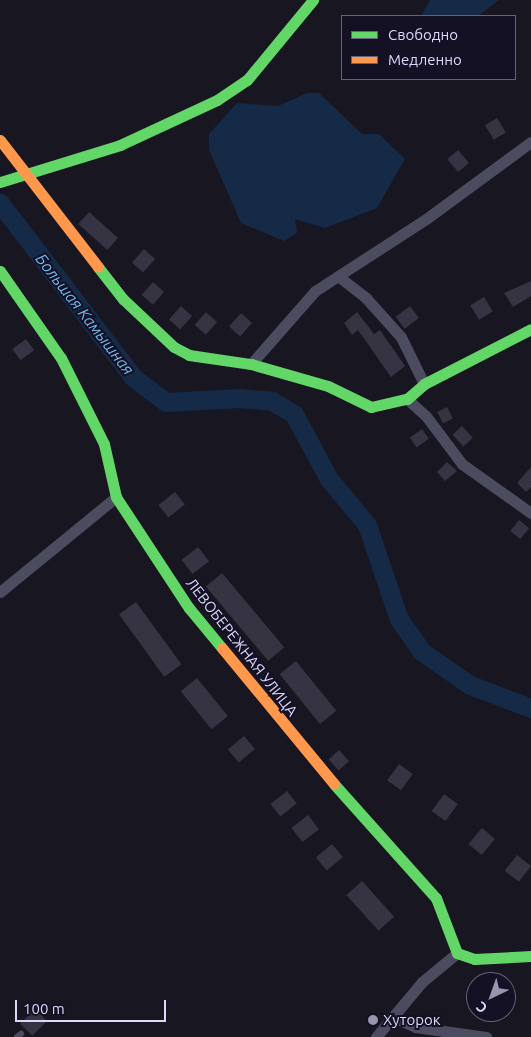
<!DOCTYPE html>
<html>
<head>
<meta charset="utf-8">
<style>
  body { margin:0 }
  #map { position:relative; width:531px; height:1037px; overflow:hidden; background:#181620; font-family:Ubuntu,sans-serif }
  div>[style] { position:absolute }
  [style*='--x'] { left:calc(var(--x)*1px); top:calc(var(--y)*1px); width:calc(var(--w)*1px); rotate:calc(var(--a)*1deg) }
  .water>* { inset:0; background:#152a47 }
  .river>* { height:19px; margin:-9.5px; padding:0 9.5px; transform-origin:9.5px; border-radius:9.5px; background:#152a47 }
  .building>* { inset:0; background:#363442; transform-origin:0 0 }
  .lane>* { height:5.5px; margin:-2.75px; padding:0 2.75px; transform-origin:2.75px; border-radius:2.75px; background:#4c4c60 }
  .street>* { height:11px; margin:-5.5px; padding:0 5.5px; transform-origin:5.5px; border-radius:5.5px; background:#4c4c60 }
  .fast>* { height:11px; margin:-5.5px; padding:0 5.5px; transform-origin:5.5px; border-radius:5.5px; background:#63d668 }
  .slow>* { height:11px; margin:-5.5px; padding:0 5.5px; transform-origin:5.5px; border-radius:5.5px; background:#ff974d }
  .dots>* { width:14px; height:14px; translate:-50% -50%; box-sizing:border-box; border:2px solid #141125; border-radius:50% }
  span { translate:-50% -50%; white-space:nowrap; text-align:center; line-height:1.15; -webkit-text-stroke:4px #141125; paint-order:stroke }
  .street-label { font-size:15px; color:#dbd9fb }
  .poi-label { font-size:15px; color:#dbd9fb }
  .left { translate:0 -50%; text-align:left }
  .water-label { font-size:16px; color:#71bbf2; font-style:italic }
  .legend { position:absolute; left:341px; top:15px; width:175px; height:65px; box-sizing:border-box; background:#141125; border:1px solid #64617b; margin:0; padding:6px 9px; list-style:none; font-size:15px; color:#dbd9fb }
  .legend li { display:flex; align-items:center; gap:10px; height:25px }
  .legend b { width:25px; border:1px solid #64617b }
  .north { position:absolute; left:466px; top:972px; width:50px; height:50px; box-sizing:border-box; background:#141125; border:1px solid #64617b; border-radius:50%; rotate:222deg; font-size:14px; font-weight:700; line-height:20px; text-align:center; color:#dbd9fb }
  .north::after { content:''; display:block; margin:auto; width:18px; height:22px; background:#9795ae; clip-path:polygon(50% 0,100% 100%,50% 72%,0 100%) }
  .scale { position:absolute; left:15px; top:1000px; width:151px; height:22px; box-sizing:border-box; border:2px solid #dbd9fb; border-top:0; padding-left:6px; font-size:15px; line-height:18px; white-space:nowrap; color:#dbd9fb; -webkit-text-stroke:4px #141125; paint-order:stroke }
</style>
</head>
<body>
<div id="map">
  <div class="water">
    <i style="clip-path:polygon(430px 0,499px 0,478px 16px,421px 16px)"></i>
    <i style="clip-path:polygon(307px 93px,319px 93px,362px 134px,379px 134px,405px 159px,377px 208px,325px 228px,295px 219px,297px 233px,284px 241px,241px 223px,209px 150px,209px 134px,237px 103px,278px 106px)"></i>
  </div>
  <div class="river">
    <i style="--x:0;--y:203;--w:220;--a:52.6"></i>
    <i style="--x:134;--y:378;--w:40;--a:37"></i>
    <i style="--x:166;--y:402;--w:74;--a:-3.1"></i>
    <i style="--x:240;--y:398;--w:32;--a:5"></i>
    <i style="--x:272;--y:401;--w:26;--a:31"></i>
    <i style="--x:294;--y:414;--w:74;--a:61.7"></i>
    <i style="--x:329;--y:479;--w:60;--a:50.4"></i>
    <i style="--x:367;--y:525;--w:99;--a:71.2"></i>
    <i style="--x:399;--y:619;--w:39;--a:55"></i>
    <i style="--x:421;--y:651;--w:60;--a:34.8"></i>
    <i style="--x:470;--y:685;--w:65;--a:20.7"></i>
  </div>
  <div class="building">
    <i style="left:497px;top:118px;width:17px;height:14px;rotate:59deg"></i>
    <i style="left:458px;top:150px;width:17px;height:14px;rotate:50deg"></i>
    <i style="left:89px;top:212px;width:39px;height:16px;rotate:42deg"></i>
    <i style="left:144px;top:249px;width:15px;height:18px;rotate:42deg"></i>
    <i style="clip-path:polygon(531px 281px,531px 296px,513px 307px,504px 293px)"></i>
    <i style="left:153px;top:282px;width:15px;height:17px;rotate:42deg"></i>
    <i style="left:484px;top:297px;width:17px;height:16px;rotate:59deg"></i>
    <i style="left:181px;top:306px;width:15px;height:18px;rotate:42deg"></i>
    <i style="left:410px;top:306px;width:15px;height:18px;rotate:53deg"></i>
    <i style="left:206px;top:312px;width:15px;height:17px;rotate:42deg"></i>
    <i style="clip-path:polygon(357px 312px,374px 334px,380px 330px,405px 366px,391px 377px,358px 330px,352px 335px,344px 323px)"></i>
    <i style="left:241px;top:313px;width:15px;height:18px;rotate:42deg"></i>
    <i style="left:26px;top:339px;width:14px;height:17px;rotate:54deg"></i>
    <i style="left:447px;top:407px;width:13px;height:11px;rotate:63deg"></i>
    <i style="left:462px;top:426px;width:16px;height:13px;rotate:47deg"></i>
    <i style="left:422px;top:429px;width:12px;height:15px;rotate:55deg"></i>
    <i style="clip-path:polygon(447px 462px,457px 471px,445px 481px,437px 472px)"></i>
    <i style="clip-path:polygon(531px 467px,531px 487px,526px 492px,517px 483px)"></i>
    <i style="left:175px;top:492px;width:16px;height:21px;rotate:52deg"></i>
    <i style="left:519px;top:520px;width:13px;height:14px;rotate:39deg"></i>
    <i style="left:198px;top:547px;width:18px;height:21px;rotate:52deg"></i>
    <i style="left:222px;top:573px;width:97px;height:21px;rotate:50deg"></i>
    <i style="left:136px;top:602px;width:77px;height:21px;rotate:54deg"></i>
    <i style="left:296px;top:661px;width:64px;height:21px;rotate:51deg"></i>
    <i style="left:197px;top:678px;width:49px;height:21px;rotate:51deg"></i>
    <i style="left:244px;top:736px;width:17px;height:21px;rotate:50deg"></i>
    <i style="left:339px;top:750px;width:15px;height:14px;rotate:48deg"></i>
    <i style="left:399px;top:764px;width:17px;height:20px;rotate:36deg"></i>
    <i style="left:287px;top:791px;width:16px;height:21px;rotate:52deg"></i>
    <i style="left:444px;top:794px;width:17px;height:21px;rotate:36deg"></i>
    <i style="left:308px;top:815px;width:18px;height:21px;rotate:52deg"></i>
    <i style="left:482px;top:828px;width:17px;height:21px;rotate:40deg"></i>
    <i style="left:332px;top:844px;width:17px;height:21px;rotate:50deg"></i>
    <i style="left:517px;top:855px;width:18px;height:20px;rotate:38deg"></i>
    <i style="left:362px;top:881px;width:48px;height:21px;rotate:48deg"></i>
    <i style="left:35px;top:1009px;width:17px;height:21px;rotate:45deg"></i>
  </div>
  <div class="lane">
    <i style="--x:17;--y:1037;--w:5;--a:-37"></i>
  </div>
  <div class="street">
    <i style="--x:338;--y:276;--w:36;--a:38"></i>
    <i style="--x:366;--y:298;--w:52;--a:48.1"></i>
    <i style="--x:401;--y:337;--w:52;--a:63.9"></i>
    <i style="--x:251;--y:364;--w:97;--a:-48.8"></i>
    <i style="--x:315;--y:291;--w:132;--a:-33"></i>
    <i style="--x:426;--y:219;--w:130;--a:-36.3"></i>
    <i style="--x:407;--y:399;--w:25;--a:42"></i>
    <i style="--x:426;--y:416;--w:60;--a:53.1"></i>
    <i style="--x:462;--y:464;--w:85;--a:35.4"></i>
    <i style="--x:0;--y:592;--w:150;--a:-39.3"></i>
    <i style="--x:393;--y:1017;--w:24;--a:24"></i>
    <i style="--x:415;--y:1027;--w:72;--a:8"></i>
    <i style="--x:376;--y:1037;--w:72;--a:-50.1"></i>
    <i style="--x:422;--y:982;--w:45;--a:-39.6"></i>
  </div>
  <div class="fast">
    <i style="--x:0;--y:182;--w:126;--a:-17.1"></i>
    <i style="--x:120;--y:145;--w:107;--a:-24.9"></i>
    <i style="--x:217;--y:100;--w:36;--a:-34"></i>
    <i style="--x:247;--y:80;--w:104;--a:-50.5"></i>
    <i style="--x:98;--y:267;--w:41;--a:52"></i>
    <i style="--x:123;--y:299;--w:70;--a:43.3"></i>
    <i style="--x:174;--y:347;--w:17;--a:28"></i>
    <i style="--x:189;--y:355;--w:63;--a:8.3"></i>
    <i style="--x:251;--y:364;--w:80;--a:15.9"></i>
    <i style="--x:328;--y:386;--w:48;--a:26"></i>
    <i style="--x:371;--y:407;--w:37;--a:-13"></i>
    <i style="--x:407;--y:399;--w:23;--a:-41"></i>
    <i style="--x:424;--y:384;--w:120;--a:-27.2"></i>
    <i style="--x:0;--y:271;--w:106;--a:55"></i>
    <i style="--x:61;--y:358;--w:96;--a:63.4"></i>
    <i style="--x:104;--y:444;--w:54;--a:77.2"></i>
    <i style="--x:116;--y:497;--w:133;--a:56.7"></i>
    <i style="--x:189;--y:608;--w:52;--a:50.5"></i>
    <i style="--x:334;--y:784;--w:153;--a:48.2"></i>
    <i style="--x:436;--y:898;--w:59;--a:69.1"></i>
    <i style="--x:457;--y:953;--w:18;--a:19"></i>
    <i style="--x:474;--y:959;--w:57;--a:-3"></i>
  </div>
  <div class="slow">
    <i style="--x:0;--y:140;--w:160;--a:52.3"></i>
    <i style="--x:222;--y:648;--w:176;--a:50.5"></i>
  </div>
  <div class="dots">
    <i style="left:373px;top:1020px;background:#9795ae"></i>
  </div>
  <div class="street-label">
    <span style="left:242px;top:647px;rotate:52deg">ЛЕВОБЕРЕЖНАЯ УЛИЦА</span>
  </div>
  <div class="poi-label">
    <span class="left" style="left:383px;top:1020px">Хуторок</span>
  </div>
  <div class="water-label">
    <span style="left:85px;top:314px;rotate:52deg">Большая Камышная</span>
  </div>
  <ul class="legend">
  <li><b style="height:6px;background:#63d668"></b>Свободно</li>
  <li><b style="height:6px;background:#ff974d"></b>Медленно</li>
  </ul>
  <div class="north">С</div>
  <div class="scale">100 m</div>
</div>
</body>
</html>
